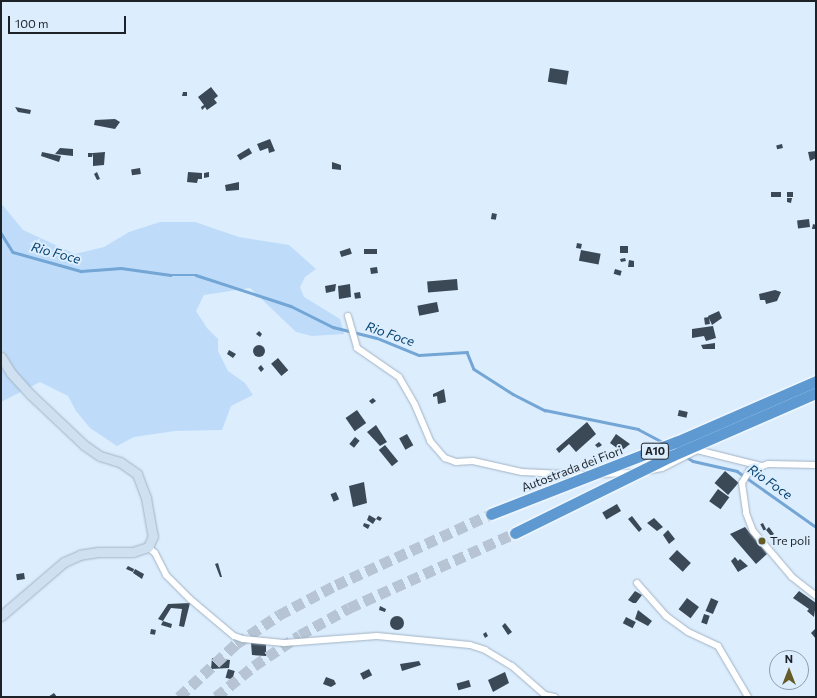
<!DOCTYPE html>
<html>
<head>
<meta charset="utf-8">
<style>
  body { margin:0 }
  #map { position:relative; width:817px; height:698px; overflow:hidden; background:#dcedfe; font-family:Commissioner,sans-serif }
  div>[style] { position:absolute }
  [style*='--x'] { left:calc(var(--x)*1px); top:calc(var(--y)*1px); width:calc(var(--w)*1px); rotate:calc(var(--a)*1deg) }
  .green>* { inset:0; background:#bedcfa }
  .stream>* { height:2.5px; margin:-1.25px; padding:0 1.25px; transform-origin:1.25px; border-radius:1.25px; background:#73a5d5 }
  .building>* { inset:0; background:#3b4957; transform-origin:0 0 }
  .round { border-radius:50% }
  .motorway-tunnel>* { height:11px; margin-top:-5.5px; transform-origin:0; background:repeating-linear-gradient(90deg,#b6c4d3 0 11px,transparent 0 16.5px) }
  .roads { filter:drop-shadow(0 0 1px #a2b3c3) drop-shadow(0 0 1px #a2b3c3) }
  .minor>* { height:6px; margin:-3px; padding:0 3px; transform-origin:3px; border-radius:3px; background:#fff }
  .secondary>* { height:9px; margin:-4.5px; padding:0 4.5px; transform-origin:4.5px; border-radius:4.5px; background:#cfe1f1 }
  .bridges { filter:drop-shadow(0 0 1px #fff) drop-shadow(0 0 1px #fff) }
  .motorway-bridge>* { height:11px; margin:-5.5px; padding:0 5.5px; transform-origin:5.5px; border-radius:5.5px; background:#5e9ad1 }
  .dots>* { width:11px; height:11px; translate:-50% -50%; box-sizing:border-box; border:2px solid #dcedfe; border-radius:50% }
  span { translate:-50% -50%; white-space:nowrap; text-align:center; line-height:1.15; -webkit-text-stroke:4px #dcedfe; paint-order:stroke }
  .shield-label span { padding:1px 3px; background:#dcedfe; border:1px solid; border-radius:3px; -webkit-text-stroke-width:0 }
  .shield-label { font-size:11px; color:#1c2228; font-weight:700 }
  .street-label { font-size:12px; color:#1c2228 }
  .poi-label { font-size:12px; color:#1c2228 }
  .left { translate:0 -50%; text-align:left }
  .water-label { font-size:13px; color:#094471; font-style:italic }
  .frame { position:absolute; inset:0; border:2px solid #1c2228; pointer-events:none }
  .north { position:absolute; left:769px; top:650px; width:40px; height:40px; box-sizing:border-box; background:#dcedfe; border:1px solid #8f9ca8; border-radius:50%; rotate:0deg; font-size:11px; font-weight:700; line-height:16px; text-align:center; color:#1c2228 }
  .north::after { content:''; display:block; margin:auto; width:14px; height:18px; background:#655b27; clip-path:polygon(50% 0,100% 100%,50% 72%,0 100%) }
  .scale { position:absolute; left:8px; top:16px; width:118px; height:18px; box-sizing:border-box; border:2px solid #1c2228; border-top:0; padding-left:5px; font-size:12px; line-height:14px; white-space:nowrap; color:#1c2228; -webkit-text-stroke:3px #dcedfe; paint-order:stroke }
</style>
</head>
<body>
<div id="map">
  <div class="green">
    <i style="clip-path:polygon(1px 203px,23px 230px,75px 254px,104px 247px,129px 232px,160px 222px,195px 222px,239px 237px,289px 245px,316px 269px,305px 277px,300px 287px,304px 297px,340px 319px,344px 334px,312px 336px,296px 332px,250px 288px,204px 295px,196px 311px,207px 328px,218px 339px,218px 351px,228px 371px,245px 383px,253px 395px,231px 406px,222px 430px,175px 431px,134px 437px,117px 446px,90px 428px,76px 411px,68px 396px,40px 382px,1px 402px)"></i>
  </div>
  <div class="stream">
    <i style="--x:1;--y:233;--w:22;--a:58"></i>
    <i style="--x:13;--y:252;--w:71;--a:15.6"></i>
    <i style="--x:81;--y:271;--w:40;--a:-4.3"></i>
    <i style="--x:121;--y:268;--w:50;--a:8"></i>
    <i style="--x:171;--y:275;--w:25;--a:0"></i>
    <i style="--x:196;--y:275;--w:100;--a:18.1"></i>
    <i style="--x:291;--y:306;--w:47;--a:26.6"></i>
    <i style="--x:333;--y:327;--w:45;--a:14"></i>
    <i style="--x:377;--y:338;--w:45;--a:22"></i>
    <i style="--x:419;--y:355;--w:48;--a:-3.6"></i>
    <i style="--x:467;--y:352;--w:18;--a:68"></i>
    <i style="--x:474;--y:369;--w:46;--a:32.7"></i>
    <i style="--x:513;--y:394;--w:36;--a:27"></i>
    <i style="--x:545;--y:410;--w:95;--a:11.5"></i>
    <i style="--x:638;--y:429;--w:30;--a:28"></i>
    <i style="--x:685;--y:456;--w:9;--a:32"></i>
    <i style="--x:693;--y:461;--w:45;--a:12.8"></i>
    <i style="--x:737;--y:471;--w:97;--a:35.3"></i>
  </div>
  <div class="building">
    <i style="left:550px;top:68px;width:19px;height:14px;rotate:9deg"></i>
    <i style="clip-path:polygon(211px 87px,218px 96px,214px 99px,217px 103px,207px 110px,205px 107px,202px 110px,201px 107px,204px 105px,198px 97px)"></i>
    <i style="clip-path:polygon(183px 92px,187px 92px,187px 96px,182px 96px)"></i>
    <i style="clip-path:polygon(15px 107px,31px 110px,30px 114px,18px 112px)"></i>
    <i style="clip-path:polygon(115px 119px,120px 122px,115px 129px,94px 125px,95px 120px)"></i>
    <i style="clip-path:polygon(270px 139px,275px 151px,269px 153px,268px 148px,260px 151px,257px 144px)"></i>
    <i style="left:782px;top:144px;width:4px;height:6px;rotate:76deg"></i>
    <i style="clip-path:polygon(60px 148px,73px 149px,73px 156px,55px 154px)"></i>
    <i style="left:249px;top:148px;width:6px;height:14px;rotate:59deg"></i>
    <i style="clip-path:polygon(816px 151px,816px 158px,810px 161px,808px 152px)"></i>
    <i style="clip-path:polygon(42px 152px,61px 156px,59px 162px,41px 156px)"></i>
    <i style="clip-path:polygon(105px 152px,104px 165px,93px 166px,93px 153px)"></i>
    <i style="clip-path:polygon(88px 153px,93px 153px,92px 157px,88px 157px)"></i>
    <i style="clip-path:polygon(332px 162px,341px 165px,341px 170px,332px 169px)"></i>
    <i style="left:140px;top:168px;width:6px;height:9px;rotate:81deg"></i>
    <i style="clip-path:polygon(97px 172px,100px 179px,97px 180px,94px 174px)"></i>
    <i style="clip-path:polygon(188px 172px,202px 173px,202px 179px,198px 179px,197px 183px,187px 182px)"></i>
    <i style="clip-path:polygon(209px 172px,209px 177px,204px 178px,204px 173px)"></i>
    <i style="clip-path:polygon(239px 182px,239px 190px,226px 191px,225px 185px)"></i>
    <i style="left:771px;top:192px;width:10px;height:5px"></i>
    <i style="left:787px;top:192px;width:6px;height:5px"></i>
    <i style="clip-path:polygon(787px 198px,792px 198px,791px 203px,787px 202px)"></i>
    <i style="left:492px;top:213px;width:5px;height:6px;rotate:11deg"></i>
    <i style="left:809px;top:219px;width:8px;height:12px;rotate:83deg"></i>
    <i style="clip-path:polygon(813px 224px,816px 225px,816px 229px,812px 229px)"></i>
    <i style="left:577px;top:243px;width:5px;height:5px;rotate:11deg"></i>
    <i style="left:620px;top:246px;width:8px;height:7px"></i>
    <i style="left:350px;top:248px;width:6px;height:11px;rotate:72deg"></i>
    <i style="left:377px;top:249px;width:5px;height:13px;rotate:90deg"></i>
    <i style="left:581px;top:250px;width:20px;height:11px;rotate:11deg"></i>
    <i style="clip-path:polygon(625px 258px,626px 261px,621px 262px,620px 259px)"></i>
    <i style="clip-path:polygon(629px 260px,634px 261px,634px 267px,628px 267px)"></i>
    <i style="left:377px;top:267px;width:6px;height:7px;rotate:81deg"></i>
    <i style="left:615px;top:269px;width:7px;height:5px;rotate:16deg"></i>
    <i style="left:457px;top:279px;width:11px;height:30px;rotate:85deg"></i>
    <i style="clip-path:polygon(336px 284px,335px 291px,326px 293px,325px 286px)"></i>
    <i style="clip-path:polygon(350px 284px,351px 297px,339px 299px,338px 286px)"></i>
    <i style="clip-path:polygon(775px 290px,781px 292px,777px 301px,766px 304px,765px 300px,760px 300px,759px 294px)"></i>
    <i style="left:360px;top:292px;width:6px;height:6px;rotate:81deg"></i>
    <i style="left:437px;top:302px;width:10px;height:20px;rotate:79deg"></i>
    <i style="clip-path:polygon(719px 311px,722px 318px,712px 325px,708px 316px)"></i>
    <i style="left:709px;top:317px;width:7px;height:5px;rotate:82deg"></i>
    <i style="clip-path:polygon(713px 326px,716px 338px,706px 341px,704px 336px,692px 338px,692px 329px)"></i>
    <i style="clip-path:polygon(259px 331px,262px 334px,260px 337px,256px 334px)"></i>
    <i style="clip-path:polygon(715px 343px,715px 349px,703px 349px,701px 345px)"></i>
    <i class="round" style="left:253px;top:345px;width:12px;height:12px"></i>
    <i style="clip-path:polygon(229px 350px,236px 354px,233px 358px,227px 354px)"></i>
    <i style="left:278px;top:358px;width:16px;height:9px;rotate:50deg"></i>
    <i style="clip-path:polygon(261px 365px,264px 369px,261px 372px,258px 368px)"></i>
    <i style="clip-path:polygon(444px 389px,446px 402px,438px 404px,437px 396px,433px 397px,433px 394px)"></i>
    <i style="clip-path:polygon(373px 398px,376px 401px,372px 404px,369px 401px)"></i>
    <i style="left:357px;top:410px;width:16px;height:14px;rotate:55deg"></i>
    <i style="left:679px;top:410px;width:9px;height:6px;rotate:13deg"></i>
    <i style="clip-path:polygon(587px 422px,596px 434px,576px 452px,569px 444px,559px 453px,556px 449px)"></i>
    <i style="clip-path:polygon(376px 425px,387px 442px,380px 446px,367px 432px)"></i>
    <i style="left:407px;top:434px;width:13px;height:9px;rotate:61deg"></i>
    <i style="clip-path:polygon(616px 434px,630px 444px,621px 451px,610px 443px)"></i>
    <i style="left:355px;top:437px;width:6px;height:9px;rotate:39deg"></i>
    <i style="clip-path:polygon(599px 442px,602px 445px,598px 448px,595px 445px)"></i>
    <i style="left:385px;top:445px;width:21px;height:8px;rotate:51deg"></i>
    <i style="left:725px;top:471px;width:18px;height:16px;rotate:41deg"></i>
    <i style="clip-path:polygon(364px 482px,367px 503px,353px 507px,349px 486px)"></i>
    <i style="left:718px;top:489px;width:14px;height:15px;rotate:36deg"></i>
    <i style="left:336px;top:492px;width:8px;height:6px;rotate:67deg"></i>
    <i style="left:617px;top:504px;width:8px;height:17px;rotate:60deg"></i>
    <i style="clip-path:polygon(369px 515px,376px 519px,378px 516px,382px 518px,380px 521px,376px 519px,373px 524px,367px 520px)"></i>
    <i style="clip-path:polygon(632px 516px,642px 529px,639px 532px,628px 519px)"></i>
    <i style="clip-path:polygon(654px 518px,663px 527px,657px 531px,647px 523px)"></i>
    <i style="clip-path:polygon(364px 523px,370px 525px,368px 529px,363px 526px)"></i>
    <i style="left:763px;top:523px;width:7px;height:3px;rotate:63deg"></i>
    <i style="clip-path:polygon(745px 527px,767px 554px,756px 564px,730px 534px)"></i>
    <i style="clip-path:polygon(769px 527px,774px 534px,771px 536px,766px 530px)"></i>
    <i style="clip-path:polygon(668px 530px,675px 539px,669px 544px,663px 535px)"></i>
    <i style="left:677px;top:550px;width:19px;height:12px;rotate:43deg"></i>
    <i style="clip-path:polygon(735px 557px,738px 561px,740px 559px,748px 566px,738px 572px,731px 561px)"></i>
    <i style="clip-path:polygon(218px 563px,222px 577px,220px 577px,215px 564px)"></i>
    <i style="clip-path:polygon(128px 566px,134px 569px,133px 572px,126px 569px)"></i>
    <i style="clip-path:polygon(135px 569px,144px 574px,142px 579px,133px 573px)"></i>
    <i style="left:24px;top:573px;width:6px;height:8px;rotate:81deg"></i>
    <i style="clip-path:polygon(635px 591px,642px 595px,636px 603px,633px 603px,628px 600px)"></i>
    <i style="clip-path:polygon(799px 591px,816px 603px,814px 617px,807px 611px,809px 609px,793px 598px)"></i>
    <i style="left:687px;top:598px;width:15px;height:14px;rotate:37deg"></i>
    <i style="left:711px;top:598px;width:8px;height:14px;rotate:23deg"></i>
    <i style="clip-path:polygon(190px 603px,184px 627px,179px 626px,182px 609px,171px 608px,163px 621px,158px 619px,168px 604px)"></i>
    <i style="clip-path:polygon(380px 606px,386px 609px,385px 612px,379px 610px)"></i>
    <i style="clip-path:polygon(638px 610px,652px 621px,648px 626px,635px 619px)"></i>
    <i style="left:704px;top:614px;width:6px;height:9px;rotate:18deg"></i>
    <i class="round" style="left:390px;top:616px;width:14px;height:14px"></i>
    <i style="left:626px;top:617px;width:11px;height:7px;rotate:27deg"></i>
    <i style="clip-path:polygon(163px 621px,172px 624px,171px 628px,161px 625px)"></i>
    <i style="clip-path:polygon(505px 623px,512px 632px,508px 635px,502px 626px)"></i>
    <i style="clip-path:polygon(816px 628px,816px 639px,811px 633px)"></i>
    <i style="left:151px;top:629px;width:5px;height:5px;rotate:11deg"></i>
    <i style="clip-path:polygon(486px 632px,488px 636px,485px 638px,483px 634px)"></i>
    <i style="clip-path:polygon(251px 643px,266px 644px,266px 656px,252px 655px)"></i>
    <i style="clip-path:polygon(212px 658px,230px 660px,229px 668px,211px 669px)"></i>
    <i style="clip-path:polygon(419px 661px,421px 665px,402px 671px,400px 664px)"></i>
    <i style="left:228px;top:669px;width:7px;height:9px;rotate:16deg"></i>
    <i style="left:369px;top:669px;width:7px;height:10px;rotate:63deg"></i>
    <i style="clip-path:polygon(505px 672px,509px 683px,493px 692px,488px 680px)"></i>
    <i style="clip-path:polygon(326px 677px,334px 680px,336px 684px,331px 687px,323px 684px)"></i>
    <i style="left:469px;top:680px;width:7px;height:13px;rotate:74deg"></i>
    <i style="clip-path:polygon(54px 693px,57px 697px,48px 697px)"></i>
  </div>
  <div class="motorway-tunnel">
    <i style="--x:179;--y:697;--w:78;--a:-42.9"></i>
    <i style="--x:236;--y:644;--w:52;--a:-34"></i>
    <i style="--x:279;--y:615;--w:64;--a:-27.8"></i>
    <i style="--x:336;--y:585;--w:170;--a:-24.6"></i>
    <i style="--x:216;--y:697;--w:49;--a:-39.2"></i>
    <i style="--x:254;--y:666;--w:55;--a:-34"></i>
    <i style="--x:300;--y:635;--w:56;--a:-28.9"></i>
    <i style="--x:349;--y:608;--w:182;--a:-24.3"></i>
  </div>
  <div class="roads">
    <div class="minor">
      <i style="--x:348;--y:316;--w:33;--a:74"></i>
      <i style="--x:357;--y:348;--w:51;--a:34.6"></i>
      <i style="--x:399;--y:377;--w:32;--a:60"></i>
      <i style="--x:415;--y:405;--w:39;--a:67"></i>
      <i style="--x:430;--y:441;--w:23;--a:49"></i>
      <i style="--x:445;--y:458;--w:12;--a:20"></i>
      <i style="--x:456;--y:462;--w:17;--a:-3"></i>
      <i style="--x:473;--y:461;--w:50;--a:12.7"></i>
      <i style="--x:522;--y:472;--w:62;--a:2.8"></i>
      <i style="--x:816;--y:465;--w:48;--a:-178.8"></i>
      <i style="--x:768;--y:464;--w:20;--a:160"></i>
      <i style="--x:749;--y:471;--w:14;--a:120"></i>
      <i style="--x:742;--y:483;--w:30;--a:82"></i>
      <i style="--x:746;--y:513;--w:19;--a:69"></i>
      <i style="--x:753;--y:531;--w:60;--a:49.7"></i>
      <i style="--x:792;--y:577;--w:31;--a:38"></i>
      <i style="--x:651;--y:470;--w:11;--a:-10"></i>
      <i style="--x:662;--y:468;--w:39;--a:-27"></i>
      <i style="--x:697;--y:450;--w:66;--a:14"></i>
      <i style="--x:601;--y:474;--w:29;--a:-2"></i>
      <i style="--x:148;--y:547;--w:9;--a:41"></i>
      <i style="--x:155;--y:553;--w:25;--a:63"></i>
      <i style="--x:166;--y:575;--w:34;--a:45"></i>
      <i style="--x:190;--y:599;--w:57;--a:40.1"></i>
      <i style="--x:234;--y:636;--w:9;--a:18"></i>
      <i style="--x:243;--y:639;--w:41;--a:5.6"></i>
      <i style="--x:284;--y:643;--w:93;--a:-4.3"></i>
      <i style="--x:377;--y:636;--w:93;--a:5.5"></i>
      <i style="--x:470;--y:645;--w:16;--a:18"></i>
      <i style="--x:485;--y:650;--w:31;--a:31"></i>
      <i style="--x:512;--y:666;--w:44;--a:41.3"></i>
      <i style="--x:545;--y:695;--w:10;--a:11"></i>
      <i style="--x:637;--y:583;--w:44;--a:48.7"></i>
      <i style="--x:666;--y:616;--w:27;--a:36"></i>
      <i style="--x:688;--y:632;--w:33;--a:25"></i>
      <i style="--x:718;--y:646;--w:59;--a:59.5"></i>
    </div>
    <div class="secondary">
      <i style="--x:1;--y:357;--w:19;--a:58"></i>
      <i style="--x:11;--y:373;--w:28;--a:48"></i>
      <i style="--x:30;--y:394;--w:74;--a:43.4"></i>
      <i style="--x:84;--y:445;--w:19;--a:35"></i>
      <i style="--x:100;--y:456;--w:21;--a:17"></i>
      <i style="--x:120;--y:462;--w:21;--a:35"></i>
      <i style="--x:137;--y:474;--w:26;--a:69"></i>
      <i style="--x:146;--y:498;--w:39;--a:80"></i>
      <i style="--x:153;--y:536;--w:12;--a:114"></i>
      <i style="--x:148;--y:547;--w:16;--a:162"></i>
      <i style="--x:133;--y:552;--w:35;--a:180"></i>
      <i style="--x:98;--y:552;--w:18;--a:171"></i>
      <i style="--x:80;--y:555;--w:17;--a:156"></i>
      <i style="--x:64;--y:562;--w:83;--a:139.4"></i>
    </div>
  </div>
  <div class="bridges">
    <div class="motorway-bridge">
      <i style="--x:491;--y:514;--w:199;--a:-21.3"></i>
      <i style="--x:676;--y:442;--w:153;--a:-23.5"></i>
      <i style="--x:515;--y:533;--w:174;--a:-26.3"></i>
      <i style="--x:671;--y:456;--w:158;--a:-23.5"></i>
    </div>
  </div>
  <div class="dots">
    <i style="left:762px;top:541px;background:#655b27"></i>
  </div>
  <div class="shield-label">
    <span style="left:655px;top:451px">A10</span>
  </div>
  <div class="street-label">
    <span style="left:572px;top:469px;rotate:-21deg">Autostrada dei Fiori</span>
  </div>
  <div class="poi-label">
    <span class="left" style="left:770px;top:541px">Tre poli</span>
  </div>
  <div class="water-label">
    <span style="left:56px;top:253px;rotate:15deg">Rio Foce</span>
    <span style="left:390px;top:334px;rotate:19deg">Rio Foce</span>
    <span style="left:770px;top:482px;rotate:35deg">Rio Foce</span>
  </div>
  <div class="frame"></div>
  <div class="north">N</div>
  <div class="scale">100 m</div>
</div>
</body>
</html>
